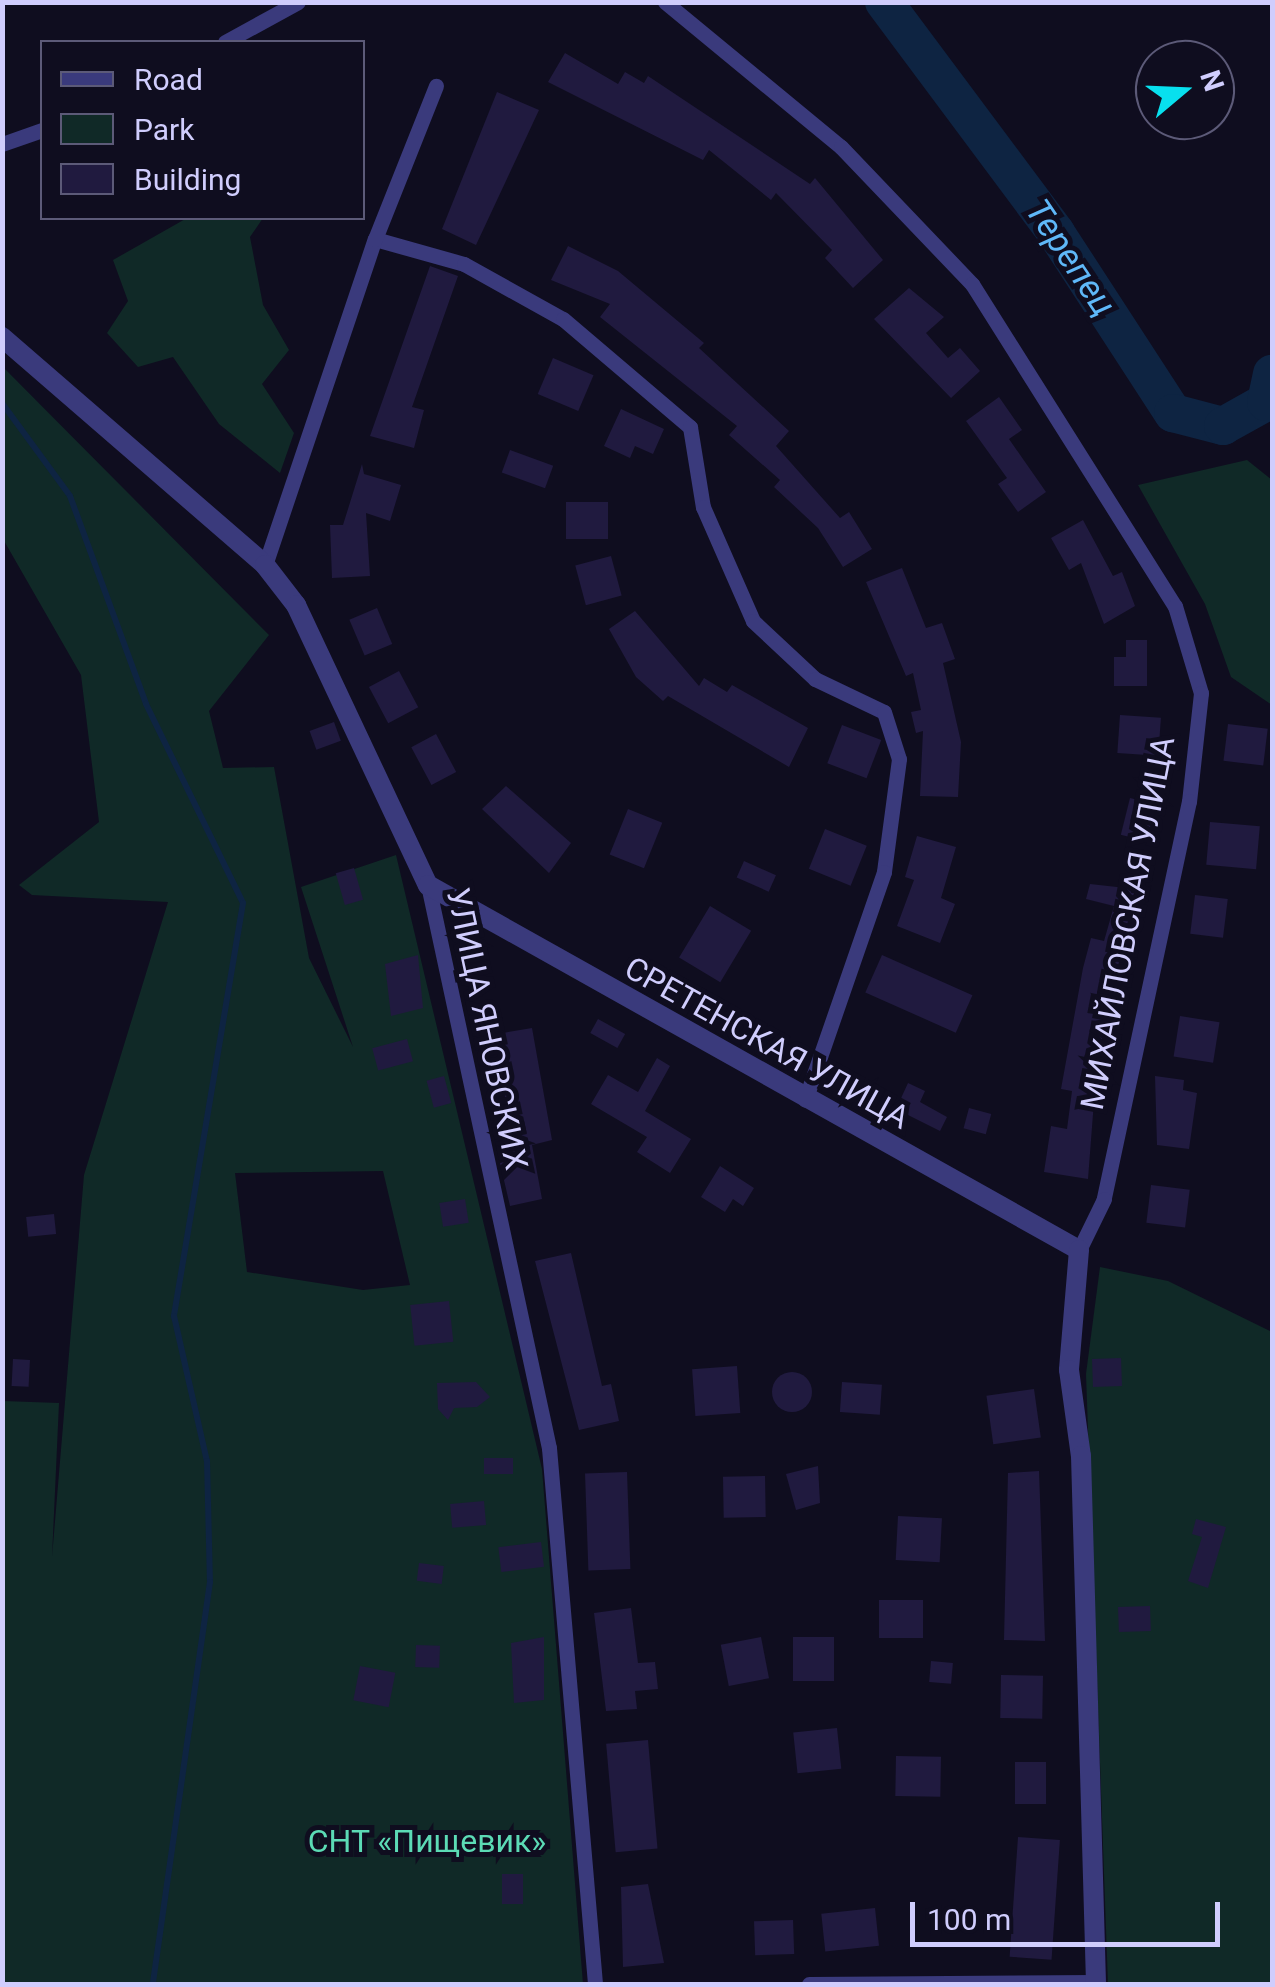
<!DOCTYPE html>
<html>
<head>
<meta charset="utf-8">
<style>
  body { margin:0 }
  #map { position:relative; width:1275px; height:1987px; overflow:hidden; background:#0f0d1f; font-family:Roboto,sans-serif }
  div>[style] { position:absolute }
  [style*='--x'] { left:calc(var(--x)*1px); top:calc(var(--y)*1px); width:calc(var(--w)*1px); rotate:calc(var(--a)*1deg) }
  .green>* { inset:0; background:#102927 }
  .stream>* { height:6px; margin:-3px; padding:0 3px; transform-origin:3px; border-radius:3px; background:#0e2442 }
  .river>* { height:38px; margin:-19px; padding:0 19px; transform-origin:19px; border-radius:19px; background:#0e2442 }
  .building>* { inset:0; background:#201a3f; transform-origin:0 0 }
  .round { border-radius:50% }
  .minor>* { height:15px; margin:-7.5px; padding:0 7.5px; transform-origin:7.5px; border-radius:7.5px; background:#3a3a7c }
  .tertiary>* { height:20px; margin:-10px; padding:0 10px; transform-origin:10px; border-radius:10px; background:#3a3a7c }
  span { translate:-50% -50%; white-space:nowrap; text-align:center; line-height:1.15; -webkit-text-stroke:10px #0f0d1f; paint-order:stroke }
  .street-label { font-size:32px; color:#d0cdfd }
  .park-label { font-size:32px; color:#5cdab5 }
  .water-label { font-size:35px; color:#5fb8f9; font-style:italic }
  .frame { position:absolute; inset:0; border:5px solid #d0cdfd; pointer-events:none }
  .legend { position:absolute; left:40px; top:40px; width:325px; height:180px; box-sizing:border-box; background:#0f0d1f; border:2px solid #5c5a78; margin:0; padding:12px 18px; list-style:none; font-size:30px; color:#d0cdfd }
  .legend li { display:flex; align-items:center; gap:20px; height:50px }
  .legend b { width:50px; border:2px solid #5c5a78 }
  .north { position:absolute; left:1135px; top:40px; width:100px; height:100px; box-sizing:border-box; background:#0f0d1f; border:2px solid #5c5a78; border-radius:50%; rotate:71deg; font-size:28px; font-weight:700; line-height:40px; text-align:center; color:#d0cdfd }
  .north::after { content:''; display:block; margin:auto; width:35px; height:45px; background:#08e0ee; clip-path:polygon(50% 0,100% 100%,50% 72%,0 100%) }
  .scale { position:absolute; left:910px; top:1902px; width:310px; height:45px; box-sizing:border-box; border:5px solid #d0cdfd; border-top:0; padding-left:12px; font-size:30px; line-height:35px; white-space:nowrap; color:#d0cdfd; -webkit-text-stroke:8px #0f0d1f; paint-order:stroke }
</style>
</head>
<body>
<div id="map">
  <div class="green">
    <i style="clip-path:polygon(187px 218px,263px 218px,250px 237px,263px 305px,289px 350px,262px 384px,294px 433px,280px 473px,219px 424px,173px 357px,138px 367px,107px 333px,128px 301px,113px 260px)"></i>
    <i style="clip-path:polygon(evenodd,2px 366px,269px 635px,209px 711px,223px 768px,274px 767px,309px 958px,353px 1047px,301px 887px,396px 855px,542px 1469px,583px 1984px,3px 1984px,3px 1401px,59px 1403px,52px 1557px,84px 1175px,168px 902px,32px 895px,19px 885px,99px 822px,81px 675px,3px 539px,2px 366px,383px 1171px,410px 1285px,363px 1290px,247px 1272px,235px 1173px,383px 1171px)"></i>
    <i style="clip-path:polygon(1247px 460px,1272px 480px,1272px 705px,1231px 677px,1205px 604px,1138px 485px)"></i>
    <i style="clip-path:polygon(1100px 1267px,1168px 1281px,1272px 1332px,1272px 1984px,1108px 1984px,1086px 1374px)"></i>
  </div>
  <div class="stream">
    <i style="--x:2;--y:403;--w:115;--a:53.8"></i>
    <i style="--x:70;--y:496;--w:221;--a:69.9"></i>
    <i style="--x:146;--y:704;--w:221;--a:64"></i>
    <i style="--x:243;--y:903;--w:419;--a:99.5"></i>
    <i style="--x:174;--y:1316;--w:149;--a:77.2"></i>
    <i style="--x:207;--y:1461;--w:121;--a:88.6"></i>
    <i style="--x:210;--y:1582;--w:406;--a:98.1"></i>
  </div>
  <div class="river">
    <i style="--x:884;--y:2;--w:288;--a:53.3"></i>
    <i style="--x:1056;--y:233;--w:215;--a:57"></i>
    <i style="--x:1173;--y:413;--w:52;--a:14.6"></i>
    <i style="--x:1223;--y:426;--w:49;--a:-29.2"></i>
    <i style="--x:1266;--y:402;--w:29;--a:-78"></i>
  </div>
  <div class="building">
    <i style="clip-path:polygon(565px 53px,618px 84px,625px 72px,644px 83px,648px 76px,810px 184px,815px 178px,883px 260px,853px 288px,825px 258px,832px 250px,776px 193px,771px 200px,709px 150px,703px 160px,548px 82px)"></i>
    <i style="clip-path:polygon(497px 92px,539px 110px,476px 245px,442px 229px)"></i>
    <i style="clip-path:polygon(568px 246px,618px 271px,704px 343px,699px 348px,789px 431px,776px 446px,840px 518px,849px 512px,872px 549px,843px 567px,818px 528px,774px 487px,780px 480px,729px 435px,737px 426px,600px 317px,610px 304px,551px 280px)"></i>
    <i style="clip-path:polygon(430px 266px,458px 276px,412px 407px,424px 410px,414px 448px,370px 436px)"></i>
    <i style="clip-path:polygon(909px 288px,944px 317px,926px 333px,948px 358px,960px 348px,980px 371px,951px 398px,874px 319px)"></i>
    <i style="left:553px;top:358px;width:44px;height:39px;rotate:23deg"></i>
    <i style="clip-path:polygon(999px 397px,1022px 430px,1009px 439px,1046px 492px,1018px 512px,998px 484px,1007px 478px,966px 421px)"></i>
    <i style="clip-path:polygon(621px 409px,664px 429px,653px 454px,635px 446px,630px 458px,604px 446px)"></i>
    <i style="left:510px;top:450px;width:46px;height:24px;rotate:20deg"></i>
    <i style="clip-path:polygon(362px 464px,364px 474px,401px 485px,390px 521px,366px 513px,370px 576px,332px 578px,330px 525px,343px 525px)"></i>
    <i style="left:566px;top:502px;width:42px;height:37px"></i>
    <i style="clip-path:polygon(1083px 520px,1113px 576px,1122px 572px,1135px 606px,1104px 624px,1081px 563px,1069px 570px,1051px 538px)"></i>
    <i style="left:611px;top:556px;width:41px;height:37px;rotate:75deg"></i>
    <i style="clip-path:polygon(902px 568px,926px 628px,942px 623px,955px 659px,943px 663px,961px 742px,958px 797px,920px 796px,923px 731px,916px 733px,911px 712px,921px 710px,913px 673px,906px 676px,866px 582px)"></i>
    <i style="left:377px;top:608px;width:39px;height:30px;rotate:67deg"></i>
    <i style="clip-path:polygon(635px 611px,699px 686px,704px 678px,727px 692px,732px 685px,808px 728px,789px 767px,668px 696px,663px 701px,636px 677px,609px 629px)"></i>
    <i style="clip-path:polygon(1126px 640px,1147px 640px,1147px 686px,1114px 686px,1114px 657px,1126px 657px)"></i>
    <i style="left:399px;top:671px;width:41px;height:34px;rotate:62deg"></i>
    <i style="left:1120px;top:715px;width:41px;height:38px;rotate:4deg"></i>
    <i style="left:334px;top:722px;width:20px;height:26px;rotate:70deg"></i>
    <i style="left:1228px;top:724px;width:40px;height:37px;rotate:7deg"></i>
    <i style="left:842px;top:725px;width:42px;height:41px;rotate:21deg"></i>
    <i style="left:436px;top:734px;width:43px;height:28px;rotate:62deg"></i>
    <i style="clip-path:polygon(506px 786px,571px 843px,549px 873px,482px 809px)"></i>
    <i style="left:1130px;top:798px;width:30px;height:38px;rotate:14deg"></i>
    <i style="left:628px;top:809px;width:37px;height:49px;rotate:22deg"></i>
    <i style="left:1210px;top:822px;width:50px;height:43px;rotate:5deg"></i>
    <i style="left:825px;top:829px;width:45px;height:43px;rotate:22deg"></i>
    <i style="clip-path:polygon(917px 836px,956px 847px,941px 898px,955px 904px,940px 943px,897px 926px,914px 880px,905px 877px)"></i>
    <i style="left:744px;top:861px;width:35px;height:18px;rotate:24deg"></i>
    <i style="left:354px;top:868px;width:33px;height:19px;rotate:74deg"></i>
    <i style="clip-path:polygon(1090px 884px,1135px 889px,1097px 1062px,1088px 1179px,1044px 1172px,1051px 1126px,1067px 1129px,1072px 1091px,1061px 1089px,1083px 968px,1091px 938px,1104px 941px,1114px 906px,1086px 899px)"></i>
    <i style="left:1195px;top:895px;width:33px;height:39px;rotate:7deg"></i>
    <i style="left:710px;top:906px;width:48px;height:60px;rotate:31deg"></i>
    <i style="clip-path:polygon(418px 955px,423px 1008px,391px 1016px,385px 964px)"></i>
    <i style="left:882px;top:955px;width:99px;height:41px;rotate:24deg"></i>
    <i style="left:1180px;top:1016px;width:40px;height:41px;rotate:9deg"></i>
    <i style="left:598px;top:1019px;width:31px;height:16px;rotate:29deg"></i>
    <i style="clip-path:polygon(532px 1028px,552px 1140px,532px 1145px,542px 1199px,510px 1206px,500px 1163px,513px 1160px,497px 1034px)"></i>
    <i style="left:407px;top:1039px;width:23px;height:36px;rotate:75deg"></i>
    <i style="clip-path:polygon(657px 1058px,670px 1066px,645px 1111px,691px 1139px,670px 1173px,637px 1152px,647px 1137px,591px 1104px,608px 1075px,638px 1092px)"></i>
    <i style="left:444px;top:1076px;width:28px;height:18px;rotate:75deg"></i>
    <i style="clip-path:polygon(1155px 1076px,1184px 1080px,1183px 1090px,1197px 1093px,1189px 1149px,1157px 1145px)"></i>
    <i style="clip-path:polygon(908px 1083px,925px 1091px,920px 1102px,947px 1117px,940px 1131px,896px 1109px)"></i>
    <i style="left:969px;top:1108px;width:23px;height:21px;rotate:15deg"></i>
    <i style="clip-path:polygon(720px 1166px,754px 1188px,743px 1206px,733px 1199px,725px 1212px,701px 1197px)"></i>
    <i style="left:1151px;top:1185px;width:39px;height:38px;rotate:7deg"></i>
    <i style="left:465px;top:1199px;width:24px;height:26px;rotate:81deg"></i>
    <i style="left:54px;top:1214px;width:20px;height:28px;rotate:84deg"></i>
    <i style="clip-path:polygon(571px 1253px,602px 1386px,611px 1384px,619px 1421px,579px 1430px,535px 1261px)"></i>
    <i style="left:449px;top:1301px;width:41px;height:39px;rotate:84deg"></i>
    <i style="left:1121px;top:1358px;width:28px;height:29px;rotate:88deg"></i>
    <i style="left:13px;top:1359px;width:17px;height:27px;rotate:3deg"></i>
    <i style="left:737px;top:1366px;width:47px;height:45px;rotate:86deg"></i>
    <i class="round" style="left:772px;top:1372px;width:40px;height:40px"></i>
    <i style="clip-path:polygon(476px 1382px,490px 1397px,477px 1407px,454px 1408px,448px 1420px,438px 1409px,437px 1383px)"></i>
    <i style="left:842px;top:1382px;width:40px;height:30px;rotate:4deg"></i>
    <i style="left:1034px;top:1389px;width:49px;height:48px;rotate:82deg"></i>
    <i style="left:484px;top:1458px;width:29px;height:16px"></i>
    <i style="clip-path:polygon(818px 1466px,820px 1503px,796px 1510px,786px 1474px)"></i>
    <i style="clip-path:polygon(1039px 1471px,1045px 1641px,1004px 1640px,1008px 1473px)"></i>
    <i style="left:627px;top:1472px;width:97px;height:42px;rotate:88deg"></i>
    <i style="left:765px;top:1476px;width:41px;height:42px;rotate:89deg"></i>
    <i style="left:484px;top:1501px;width:24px;height:34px;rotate:85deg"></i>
    <i style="left:898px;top:1516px;width:44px;height:44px;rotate:3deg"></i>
    <i style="clip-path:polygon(1196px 1519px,1226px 1527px,1208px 1588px,1188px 1581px,1202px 1537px,1192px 1534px)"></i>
    <i style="left:541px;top:1542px;width:25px;height:43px;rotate:83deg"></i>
    <i style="left:419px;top:1563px;width:25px;height:18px;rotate:7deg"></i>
    <i style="left:879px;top:1600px;width:44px;height:38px"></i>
    <i style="left:1150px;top:1606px;width:25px;height:32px;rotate:88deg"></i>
    <i style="clip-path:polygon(631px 1608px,638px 1663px,655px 1662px,658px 1689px,635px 1691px,637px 1709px,606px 1711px,594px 1613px)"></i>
    <i style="clip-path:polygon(544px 1637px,544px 1700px,514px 1703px,511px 1643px)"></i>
    <i style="left:761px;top:1637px;width:42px;height:41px;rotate:79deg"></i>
    <i style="left:793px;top:1637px;width:41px;height:44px"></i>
    <i style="left:416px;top:1645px;width:24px;height:22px;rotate:2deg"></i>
    <i style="left:931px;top:1661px;width:22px;height:21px;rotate:5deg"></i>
    <i style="left:360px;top:1666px;width:36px;height:35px;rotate:11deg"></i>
    <i style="left:1001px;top:1675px;width:42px;height:43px;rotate:1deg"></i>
    <i style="left:837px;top:1728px;width:41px;height:44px;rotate:84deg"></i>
    <i style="left:648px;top:1740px;width:109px;height:42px;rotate:85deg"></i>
    <i style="left:896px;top:1756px;width:45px;height:40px;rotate:1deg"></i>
    <i style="left:1015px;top:1762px;width:31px;height:42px"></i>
    <i style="left:1018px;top:1837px;width:42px;height:120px;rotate:4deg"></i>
    <i style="left:502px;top:1874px;width:21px;height:30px"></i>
    <i style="clip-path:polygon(648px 1884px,664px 1963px,623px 1967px,621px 1887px)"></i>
    <i style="left:875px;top:1908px;width:38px;height:54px;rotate:84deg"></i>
    <i style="left:793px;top:1920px;width:34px;height:39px;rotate:88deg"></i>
  </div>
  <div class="minor">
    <i style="--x:665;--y:2;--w:228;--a:39.5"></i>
    <i style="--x:841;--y:147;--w:190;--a:46.3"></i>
    <i style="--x:972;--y:284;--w:381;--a:57.8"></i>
    <i style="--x:1175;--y:606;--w:91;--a:73.4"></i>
    <i style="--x:1201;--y:693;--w:109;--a:96.3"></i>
    <i style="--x:1189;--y:801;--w:407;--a:102.1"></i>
    <i style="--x:1104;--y:1199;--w:57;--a:116.1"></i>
    <i style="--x:225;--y:42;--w:83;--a:-28.7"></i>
    <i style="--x:2;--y:144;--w:42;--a:-19.3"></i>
    <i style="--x:375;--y:239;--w:92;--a:15.7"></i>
    <i style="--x:464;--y:264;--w:113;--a:29.1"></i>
    <i style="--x:563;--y:319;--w:167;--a:40.4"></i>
    <i style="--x:690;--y:427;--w:81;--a:80.8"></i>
    <i style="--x:703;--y:507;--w:124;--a:66.3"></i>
    <i style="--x:753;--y:621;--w:85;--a:43.1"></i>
    <i style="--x:815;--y:679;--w:76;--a:25.6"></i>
    <i style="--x:884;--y:712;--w:49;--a:72.3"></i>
    <i style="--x:899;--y:759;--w:114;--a:97.6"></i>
    <i style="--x:884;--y:872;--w:241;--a:109.1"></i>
    <i style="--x:265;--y:565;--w:344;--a:-71.4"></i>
    <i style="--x:375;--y:239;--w:165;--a:-68.3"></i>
    <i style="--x:428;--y:885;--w:576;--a:77.87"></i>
    <i style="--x:549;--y:1448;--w:538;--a:85.09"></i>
    <i style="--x:809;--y:1984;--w:286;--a:-0.4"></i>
  </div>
  <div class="tertiary">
    <i style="--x:2;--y:337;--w:348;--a:40.9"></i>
    <i style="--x:265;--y:565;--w:51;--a:52.2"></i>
    <i style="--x:296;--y:605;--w:310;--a:64.8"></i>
    <i style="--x:428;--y:885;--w:746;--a:29.28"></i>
    <i style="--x:1079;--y:1250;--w:120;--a:94.8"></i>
    <i style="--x:1069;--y:1370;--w:87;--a:82.1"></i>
    <i style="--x:1081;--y:1456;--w:528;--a:88.37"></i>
  </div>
  <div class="street-label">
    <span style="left:1128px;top:923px;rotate:-79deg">МИХАЙЛОВСКАЯ УЛИЦА</span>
    <span style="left:487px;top:1029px;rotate:78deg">УЛИЦА ЯНОВСКИХ</span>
    <span style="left:767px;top:1043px;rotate:29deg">СРЕТЕНСКАЯ УЛИЦА</span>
  </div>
  <div class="park-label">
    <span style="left:427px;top:1841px">СНТ «Пищевик»</span>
  </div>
  <div class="water-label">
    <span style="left:1070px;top:258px;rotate:56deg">Терепец</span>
  </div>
  <div class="frame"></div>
  <ul class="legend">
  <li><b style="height:12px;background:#3a3a7c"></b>Road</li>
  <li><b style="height:28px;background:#102927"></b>Park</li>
  <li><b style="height:28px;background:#201a3f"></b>Building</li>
  </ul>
  <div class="north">N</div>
  <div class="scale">100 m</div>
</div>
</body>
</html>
